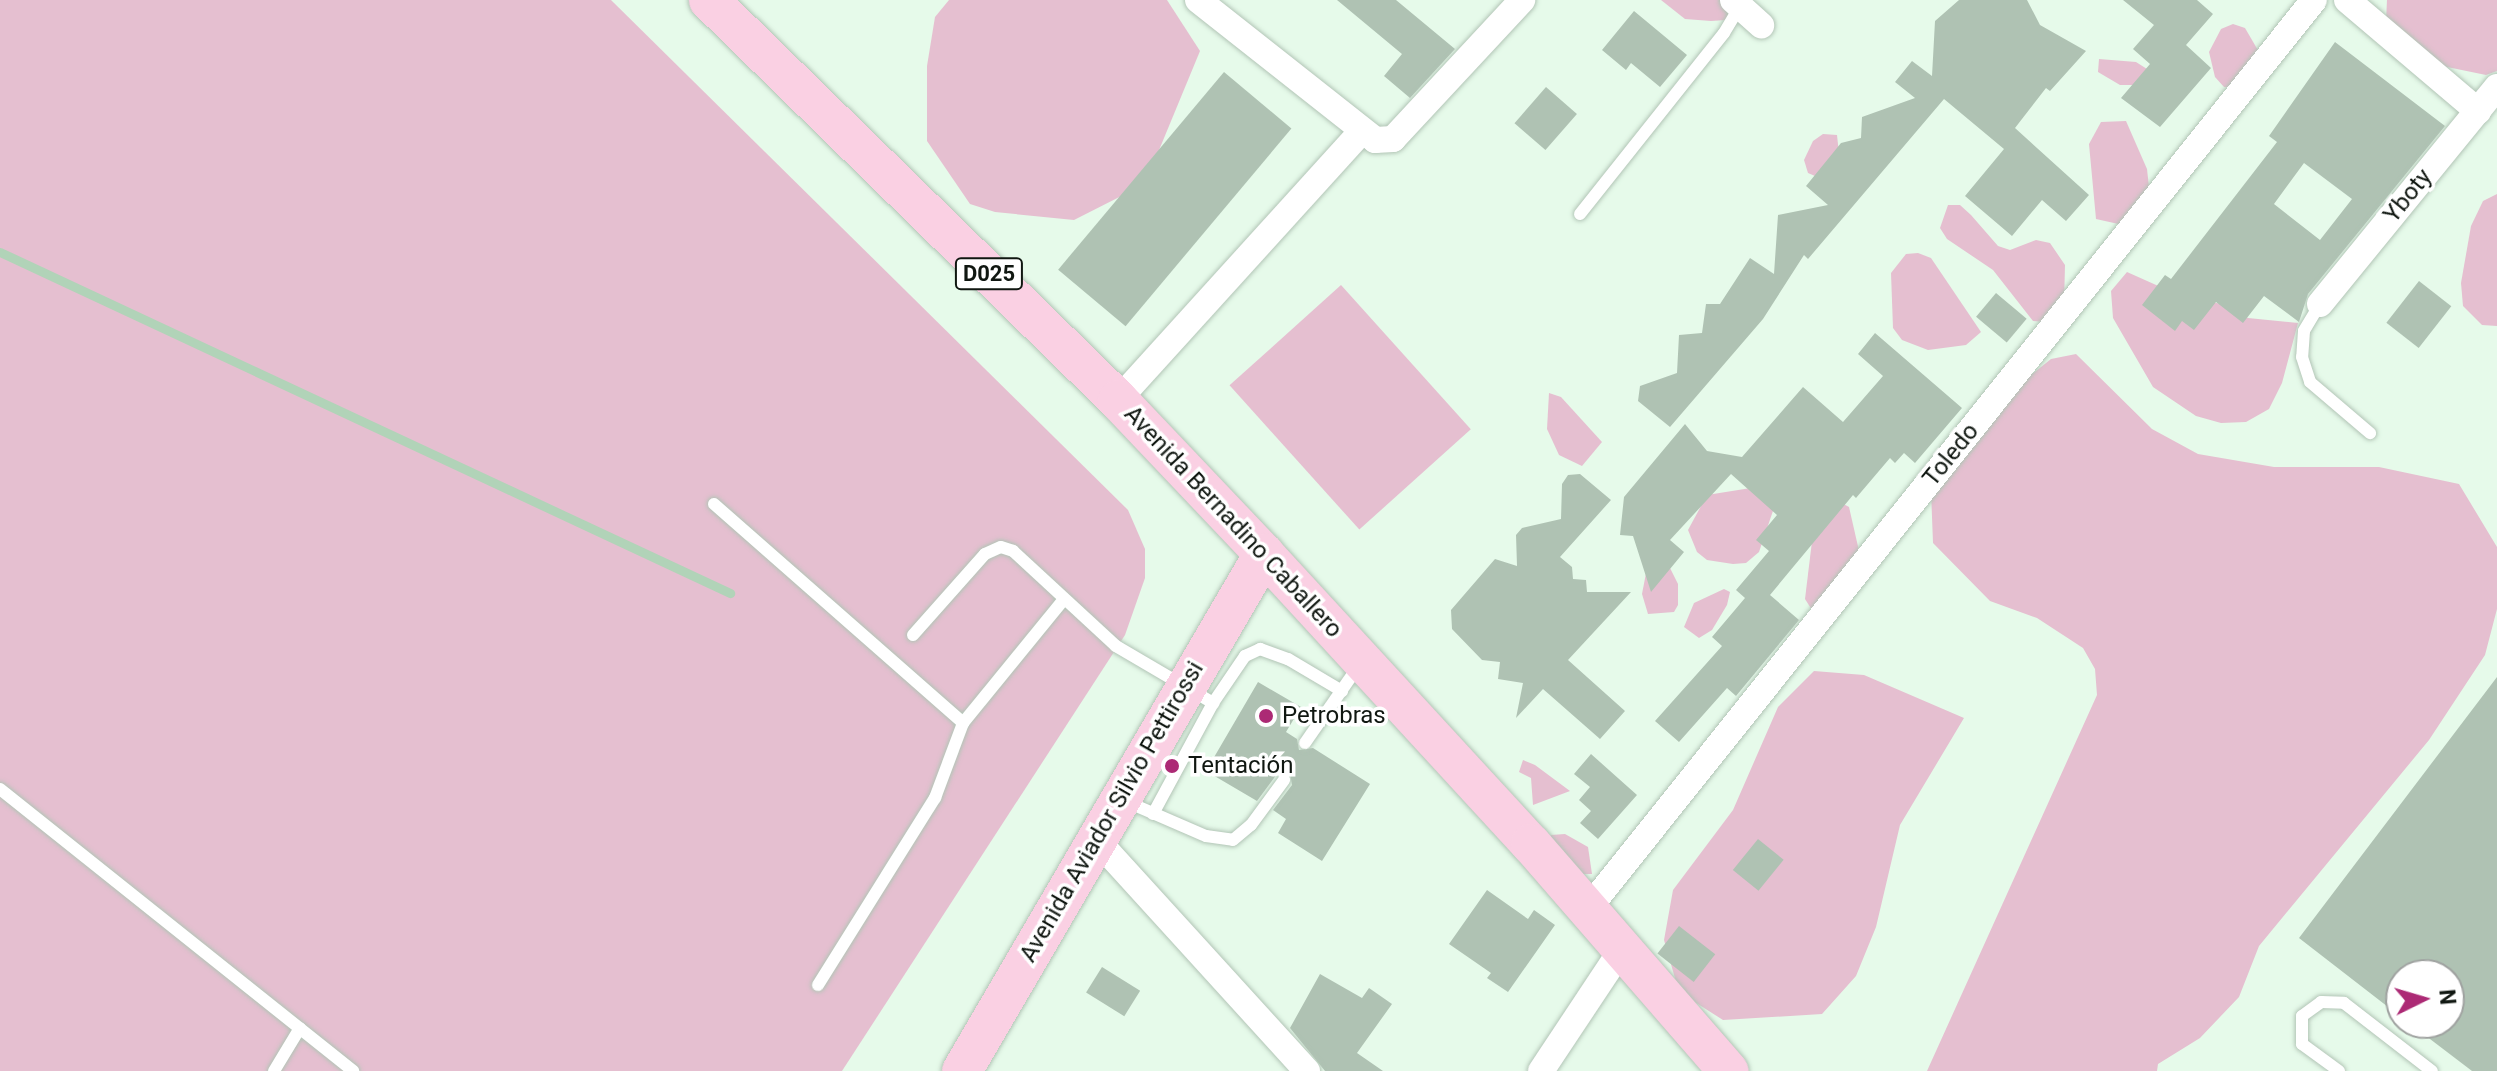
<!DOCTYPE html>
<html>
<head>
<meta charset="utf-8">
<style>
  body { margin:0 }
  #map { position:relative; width:2497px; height:1071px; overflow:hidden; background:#e6faea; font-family:Roboto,sans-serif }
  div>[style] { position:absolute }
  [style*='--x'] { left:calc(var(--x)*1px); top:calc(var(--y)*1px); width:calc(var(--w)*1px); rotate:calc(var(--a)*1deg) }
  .green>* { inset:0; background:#e5bfd0; transform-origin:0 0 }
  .stream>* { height:9px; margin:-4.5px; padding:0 4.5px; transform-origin:4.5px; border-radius:4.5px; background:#b1d3b8 }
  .building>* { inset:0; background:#afc2b3; transform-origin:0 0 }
  .roads { filter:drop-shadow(0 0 2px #b2c5b6) drop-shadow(0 0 2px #b2c5b6) }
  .lane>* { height:12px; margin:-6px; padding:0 6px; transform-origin:6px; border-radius:6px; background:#fff }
  .street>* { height:26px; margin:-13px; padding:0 13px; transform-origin:13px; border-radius:13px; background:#fff }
  .primary>* { height:40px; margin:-20px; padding:0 20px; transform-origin:20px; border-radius:20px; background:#fad0e3 }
  .dots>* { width:22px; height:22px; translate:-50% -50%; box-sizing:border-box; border:4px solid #fff; border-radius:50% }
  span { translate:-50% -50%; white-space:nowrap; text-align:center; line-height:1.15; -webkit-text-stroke:7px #fff; paint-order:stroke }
  .shield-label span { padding:2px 6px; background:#fff; border:2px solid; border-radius:6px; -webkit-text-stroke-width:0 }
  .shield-label { font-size:22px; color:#101711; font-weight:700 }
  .street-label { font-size:24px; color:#101711 }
  .poi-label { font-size:24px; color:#101711 }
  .left { translate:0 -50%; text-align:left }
  .north { position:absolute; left:2385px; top:959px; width:80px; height:80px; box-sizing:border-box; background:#fff; border:2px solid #9fa2a0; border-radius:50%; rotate:85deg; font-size:22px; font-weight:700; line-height:32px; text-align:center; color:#101711 }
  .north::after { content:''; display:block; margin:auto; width:28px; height:36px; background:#ac2a75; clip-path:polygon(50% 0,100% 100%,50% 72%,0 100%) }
</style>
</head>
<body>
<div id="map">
  <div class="green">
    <i style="clip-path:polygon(0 0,611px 0,1128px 510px,1145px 549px,1145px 578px,1125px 635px,842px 1071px,0 1071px)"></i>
    <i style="clip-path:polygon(949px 0,1167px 0,1200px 51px,1145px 184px,1074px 220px,995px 212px,970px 204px,927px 141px,927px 66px,935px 17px)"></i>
    <i style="clip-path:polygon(1661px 0,1739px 0,1726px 20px,1711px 21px,1685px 19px)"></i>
    <i style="clip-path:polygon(2387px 0,2497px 0,2497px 71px,2486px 75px,2418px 61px,2386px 21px)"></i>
    <i style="clip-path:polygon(2233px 24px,2245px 28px,2259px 52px,2238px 88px,2224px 87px,2215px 77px,2209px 52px,2221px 29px)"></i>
    <i style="clip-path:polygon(2099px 59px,2136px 62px,2158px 76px,2145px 85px,2120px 85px,2098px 72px)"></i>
    <i style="clip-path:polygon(2126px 121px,2147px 169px,2150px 196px,2123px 225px,2096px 219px,2089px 144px,2101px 122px)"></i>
    <i style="clip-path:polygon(1823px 134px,1837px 135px,1840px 163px,1815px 176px,1808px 173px,1804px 160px,1813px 141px)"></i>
    <i style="clip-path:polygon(2497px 194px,2497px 326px,2482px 325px,2463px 306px,2461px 283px,2471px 226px,2483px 201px)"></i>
    <i style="clip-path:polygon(1948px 205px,1960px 205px,1971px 215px,1998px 246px,2010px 250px,2036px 240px,2050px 243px,2065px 265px,2064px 306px,2046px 322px,2033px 321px,1993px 270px,1947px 239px,1940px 228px)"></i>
    <i style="clip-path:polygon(1918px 253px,1931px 258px,1981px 332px,1966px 345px,1928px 350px,1902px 340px,1893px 328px,1891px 273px,1906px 254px)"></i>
    <i style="clip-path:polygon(2127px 272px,2174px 293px,2225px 305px,2248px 318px,2298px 323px,2282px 383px,2269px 409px,2246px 422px,2221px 423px,2196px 416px,2153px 387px,2113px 318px,2111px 291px)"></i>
    <i style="left:1341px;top:285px;width:194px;height:150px;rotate:48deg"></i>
    <i style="clip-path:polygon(2076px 354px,2152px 429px,2198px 454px,2274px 467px,2379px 467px,2459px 484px,2497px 547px,2497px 609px,2485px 655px,2429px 740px,2259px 946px,2239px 997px,2200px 1038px,2158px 1064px,2157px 1071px,1927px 1071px,2097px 695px,2095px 669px,2083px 648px,2037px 618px,1990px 601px,1933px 543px,1931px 491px,1991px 407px,2051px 359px)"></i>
    <i style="clip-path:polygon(1549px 393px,1561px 397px,1602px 442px,1582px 466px,1559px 455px,1547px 429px)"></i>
    <i style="clip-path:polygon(1757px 487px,1776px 502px,1759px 552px,1746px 563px,1733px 564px,1707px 560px,1697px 552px,1688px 530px,1707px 495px)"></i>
    <i style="clip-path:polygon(1838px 501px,1849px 507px,1862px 564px,1812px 610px,1805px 599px,1813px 533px)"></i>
    <i style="clip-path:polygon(1669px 566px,1678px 584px,1678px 605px,1674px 612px,1648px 614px,1642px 594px,1647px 568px)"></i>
    <i style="clip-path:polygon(1724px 589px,1730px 592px,1727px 605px,1712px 630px,1699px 638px,1684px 627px,1694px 603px)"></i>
    <i style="clip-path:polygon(1814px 671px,1864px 675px,1964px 718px,1900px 825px,1876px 927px,1856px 976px,1822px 1014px,1723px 1020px,1679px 992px,1664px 940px,1673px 890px,1733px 810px,1778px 707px)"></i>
    <i style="clip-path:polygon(1523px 760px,1535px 765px,1570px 791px,1533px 805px,1531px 778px,1519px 772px)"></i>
    <i style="clip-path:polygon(1565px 834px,1588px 847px,1592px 874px,1580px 874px,1551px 847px,1551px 835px)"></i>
  </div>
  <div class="stream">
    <i style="--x:0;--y:252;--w:806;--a:25.04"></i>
  </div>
  <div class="building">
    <i style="clip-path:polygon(1337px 0,1396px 0,1455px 49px,1410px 98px,1384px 76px,1402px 54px)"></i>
    <i style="clip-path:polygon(1959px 0,2027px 0,2040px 25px,2086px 51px,2050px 91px,2046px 88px,2015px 128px,2089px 195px,2066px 221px,2042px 200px,2012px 236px,1965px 196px,2004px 149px,1944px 99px,1808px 259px,1804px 255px,1763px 319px,1670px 427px,1638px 401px,1640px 386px,1677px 373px,1679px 335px,1702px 333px,1706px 304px,1720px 304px,1750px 258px,1774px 274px,1778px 215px,1828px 205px,1806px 186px,1841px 143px,1861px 138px,1862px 117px,1915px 98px,1895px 82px,1912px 61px,1932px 76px,1935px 21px)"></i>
    <i style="clip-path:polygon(2123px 0,2197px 0,2213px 14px,2186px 45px,2211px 68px,2160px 127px,2121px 98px,2150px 64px,2133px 49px,2154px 25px)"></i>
    <i style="clip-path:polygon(1634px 11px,1687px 55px,1660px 87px,1631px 63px,1626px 70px,1602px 50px)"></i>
    <i style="clip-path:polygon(evenodd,2335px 42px,2445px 126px,2308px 294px,2299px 322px,2264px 296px,2243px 323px,2216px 302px,2194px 330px,2182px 321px,2175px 331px,2142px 305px,2165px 275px,2171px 279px,2277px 142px,2269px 136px,2335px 42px,2304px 163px,2352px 199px,2320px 240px,2274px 204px,2304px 163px)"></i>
    <i style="left:1224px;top:72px;width:88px;height:258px;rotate:40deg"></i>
    <i style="left:1546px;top:87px;width:41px;height:48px;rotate:41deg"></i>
    <i style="left:2419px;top:281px;width:41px;height:53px;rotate:38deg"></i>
    <i style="left:1996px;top:293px;width:40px;height:31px;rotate:40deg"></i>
    <i style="clip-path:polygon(1875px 333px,1962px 408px,1915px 463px,1904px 453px,1895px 463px,1890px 458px,1856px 498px,1853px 495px,1770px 595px,1799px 620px,1736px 696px,1727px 688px,1679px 742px,1655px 721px,1722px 646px,1712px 637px,1745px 598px,1736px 590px,1769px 551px,1756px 540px,1777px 515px,1731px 474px,1670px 540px,1684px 552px,1651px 592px,1633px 536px,1620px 535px,1624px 497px,1685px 424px,1707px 451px,1742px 457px,1803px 387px,1843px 422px,1883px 376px,1858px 354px)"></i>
    <i style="clip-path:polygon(1580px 474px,1611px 500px,1560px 557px,1572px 567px,1573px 579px,1586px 580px,1587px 592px,1631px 592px,1568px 660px,1625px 711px,1600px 739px,1543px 689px,1516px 718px,1523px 683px,1498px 679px,1500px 662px,1482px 660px,1452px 629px,1451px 610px,1495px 559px,1517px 566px,1516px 535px,1522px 528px,1561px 519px,1562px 484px,1568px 475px)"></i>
    <i style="clip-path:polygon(2497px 677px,2497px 1071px,2472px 1071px,2409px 1023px,2449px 1023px,2449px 975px,2401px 975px,2401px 1017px,2299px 938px)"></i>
    <i style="clip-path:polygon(1258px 682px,1301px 707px,1286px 732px,1297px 739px,1299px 750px,1313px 748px,1370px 784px,1322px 861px,1278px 833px,1286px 819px,1273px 810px,1292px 785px,1290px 773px,1277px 774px,1257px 801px,1206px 771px)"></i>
    <i style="clip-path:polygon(1591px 754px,1637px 795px,1598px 839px,1580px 823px,1591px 811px,1579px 800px,1590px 787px,1574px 774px)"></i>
    <i style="left:1758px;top:839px;width:33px;height:40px;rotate:39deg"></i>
    <i style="clip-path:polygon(1487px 890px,1528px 919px,1534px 910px,1555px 925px,1508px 992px,1487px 978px,1491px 973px,1449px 944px)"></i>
    <i style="left:1679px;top:926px;width:46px;height:35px;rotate:38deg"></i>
    <i style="left:1102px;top:967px;width:45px;height:30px;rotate:32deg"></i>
    <i style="clip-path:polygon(1320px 974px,1362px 998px,1369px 988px,1392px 1004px,1357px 1053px,1383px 1071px,1325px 1071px,1290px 1028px)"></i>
  </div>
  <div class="roads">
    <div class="lane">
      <i style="--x:1580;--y:214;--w:231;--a:-51.5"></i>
      <i style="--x:1724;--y:33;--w:31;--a:-59"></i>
      <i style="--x:2320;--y:304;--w:31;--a:121"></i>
      <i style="--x:2304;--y:331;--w:26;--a:94"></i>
      <i style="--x:2302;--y:357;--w:26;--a:72"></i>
      <i style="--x:2310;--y:382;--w:79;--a:40.4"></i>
      <i style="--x:714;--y:504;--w:332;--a:41.3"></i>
      <i style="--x:913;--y:635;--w:108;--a:-48.4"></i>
      <i style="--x:985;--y:554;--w:17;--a:-24"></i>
      <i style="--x:1001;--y:547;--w:13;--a:18"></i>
      <i style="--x:1013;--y:551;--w:140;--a:42.7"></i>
      <i style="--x:1116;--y:646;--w:113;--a:30.4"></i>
      <i style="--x:1305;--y:743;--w:96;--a:-55.2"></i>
      <i style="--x:0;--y:789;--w:452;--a:38.6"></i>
      <i style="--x:1125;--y:801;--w:88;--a:23.4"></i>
      <i style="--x:1206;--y:836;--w:27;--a:8"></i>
      <i style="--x:1233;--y:840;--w:23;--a:-40"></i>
      <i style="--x:1251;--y:825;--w:56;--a:-53.7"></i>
      <i style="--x:1153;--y:814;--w:126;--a:-61.6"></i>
      <i style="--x:1213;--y:703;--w:57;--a:-55.8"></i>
      <i style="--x:1245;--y:656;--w:17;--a:-25"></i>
      <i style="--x:1260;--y:649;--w:30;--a:20"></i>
      <i style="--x:1288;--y:659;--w:63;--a:30.7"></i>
      <i style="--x:818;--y:985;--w:221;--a:-58"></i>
      <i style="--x:935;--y:798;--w:80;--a:-69.5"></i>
      <i style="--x:963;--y:723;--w:160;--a:-50.8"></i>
      <i style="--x:274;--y:1071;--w:50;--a:-58.8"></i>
      <i style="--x:2339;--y:1071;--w:46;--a:-143.9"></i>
      <i style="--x:2302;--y:1044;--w:28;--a:-90"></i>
      <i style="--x:2302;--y:1016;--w:24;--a:-36"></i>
      <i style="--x:2321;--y:1002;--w:23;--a:2"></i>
      <i style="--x:2344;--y:1003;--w:111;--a:37.7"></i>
    </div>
    <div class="street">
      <i style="--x:1198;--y:0;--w:226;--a:38.3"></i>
      <i style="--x:1375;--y:140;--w:18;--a:-3"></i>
      <i style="--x:1393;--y:139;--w:190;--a:-47.1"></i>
      <i style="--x:1733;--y:0;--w:38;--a:42"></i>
      <i style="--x:2347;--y:0;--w:172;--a:40.3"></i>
      <i style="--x:2320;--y:304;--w:280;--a:-50.8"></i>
      <i style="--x:1118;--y:400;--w:362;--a:-47.8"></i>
      <i style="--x:1095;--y:838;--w:315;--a:47.7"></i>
      <i style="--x:1588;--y:909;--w:1163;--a:-51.39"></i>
      <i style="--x:1541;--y:1071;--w:146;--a:-56.4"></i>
    </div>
    <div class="primary">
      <i style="--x:709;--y:0;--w:572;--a:44.36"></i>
      <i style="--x:1118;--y:400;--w:212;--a:46.5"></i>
      <i style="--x:1264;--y:554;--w:394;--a:47.4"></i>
      <i style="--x:1531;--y:844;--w:301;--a:49"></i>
      <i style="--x:962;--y:1071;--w:599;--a:-59.71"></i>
    </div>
  </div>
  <div class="dots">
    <i style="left:1266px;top:716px;background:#ac2a75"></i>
    <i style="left:1172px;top:766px;background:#ac2a75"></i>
  </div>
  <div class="shield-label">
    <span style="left:989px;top:274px">D025</span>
  </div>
  <div class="street-label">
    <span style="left:2408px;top:196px;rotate:-51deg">Yboty</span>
    <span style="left:1951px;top:455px;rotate:-51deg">Toledo</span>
    <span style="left:1233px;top:522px;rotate:47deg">Avenida Bernadino Caballero</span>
    <span style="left:1112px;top:812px;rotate:-60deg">Avenida Aviador Silvio Pettirossi</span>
  </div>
  <div class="poi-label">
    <span class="left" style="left:1282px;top:716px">Petrobras</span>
    <span class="left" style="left:1188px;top:766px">Tentación</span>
  </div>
  <div class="north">N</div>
</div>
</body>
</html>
